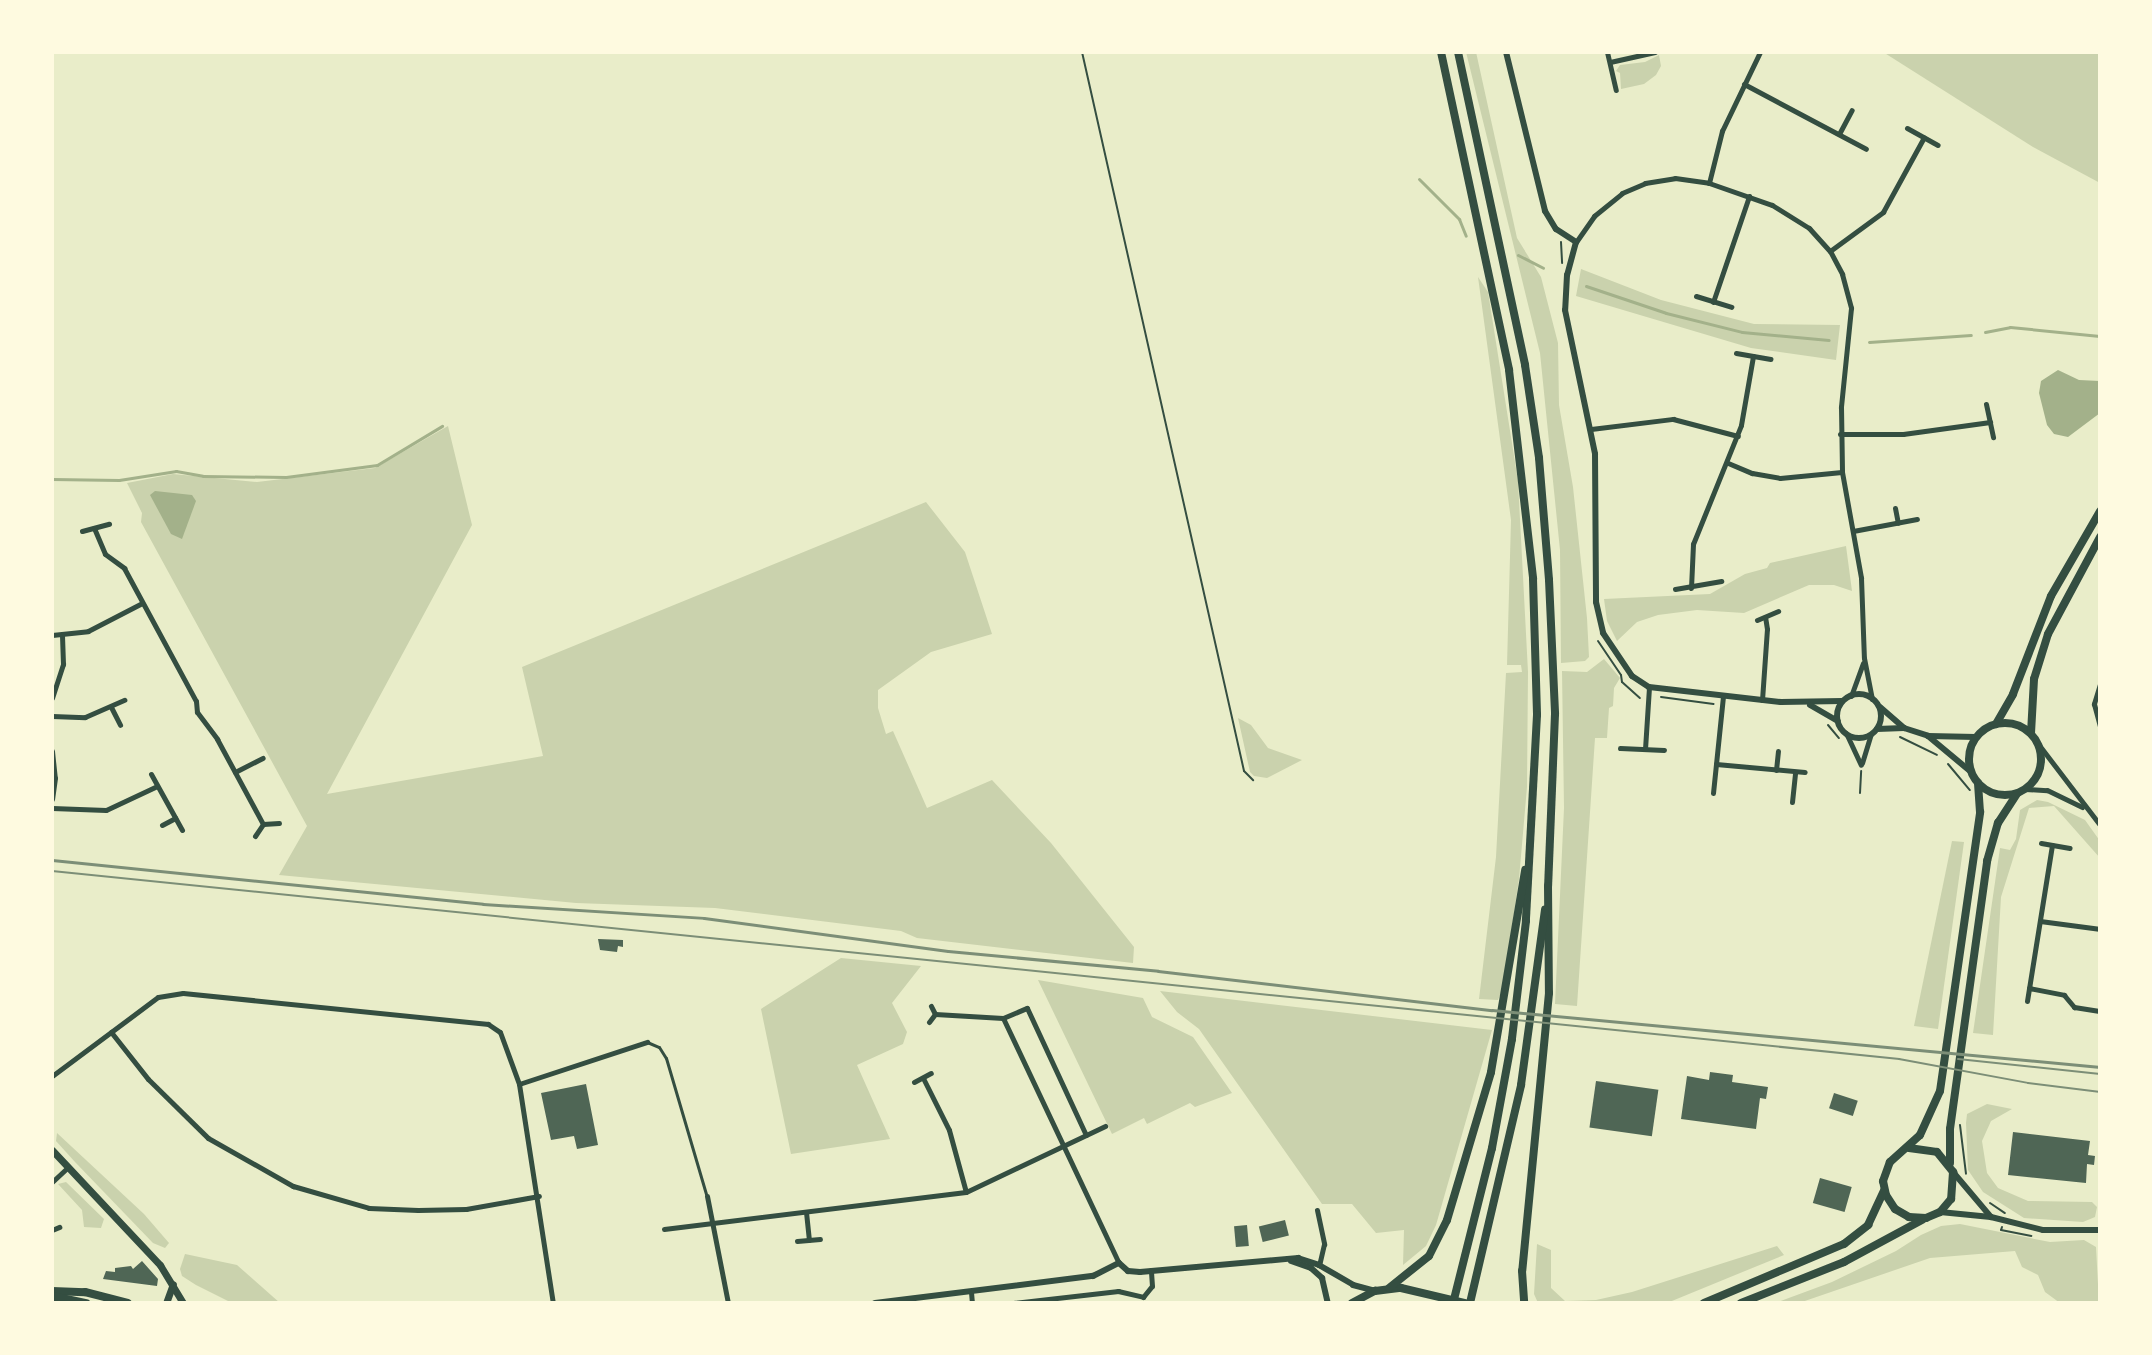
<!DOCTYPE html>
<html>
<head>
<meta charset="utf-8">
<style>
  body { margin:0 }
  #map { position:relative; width:2152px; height:1355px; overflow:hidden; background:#e9edc9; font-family:"Space Grotesk",sans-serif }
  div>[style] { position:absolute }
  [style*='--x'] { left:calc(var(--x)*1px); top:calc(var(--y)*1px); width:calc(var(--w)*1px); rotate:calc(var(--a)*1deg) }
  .green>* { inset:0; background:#cad2ad }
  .water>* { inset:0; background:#a3b18a }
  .stream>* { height:3px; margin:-1.5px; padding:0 1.5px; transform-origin:1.5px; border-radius:1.5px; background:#a3b18a }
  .building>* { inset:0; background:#4f6655; transform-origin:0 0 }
  .path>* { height:2px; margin:-1px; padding:0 1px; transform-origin:1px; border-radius:1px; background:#344e41 }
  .service>* { height:3px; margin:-1.5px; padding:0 1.5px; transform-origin:1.5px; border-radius:1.5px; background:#344e41 }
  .minor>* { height:5px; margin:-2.5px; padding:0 2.5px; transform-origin:2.5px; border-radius:2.5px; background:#344e41 }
  .tertiary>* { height:6px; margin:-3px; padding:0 3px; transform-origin:3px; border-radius:3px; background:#344e41 }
  .tertiary>.ring { margin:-3px; padding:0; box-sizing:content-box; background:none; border:6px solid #344e41; border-radius:50% }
  .secondary>* { height:7px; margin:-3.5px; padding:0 3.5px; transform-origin:3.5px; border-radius:3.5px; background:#344e41 }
  .primary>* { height:8px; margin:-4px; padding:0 4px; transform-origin:4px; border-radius:4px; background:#344e41 }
  .primary>.ring { margin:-4px; padding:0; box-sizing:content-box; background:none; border:8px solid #344e41; border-radius:50% }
  .trunk>* { height:8px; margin:-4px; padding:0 4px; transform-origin:4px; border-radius:4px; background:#344e41 }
  .tram>* { height:2px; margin:-1px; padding:0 1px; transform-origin:1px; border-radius:1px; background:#7c8e77 }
  .rail>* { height:3px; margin:-1.5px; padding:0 1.5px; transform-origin:1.5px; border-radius:1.5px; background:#7c8e77 }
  span { translate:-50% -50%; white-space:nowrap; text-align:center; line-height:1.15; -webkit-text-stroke:8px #fefae0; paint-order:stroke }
  .frame { position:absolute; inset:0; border:54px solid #fefae0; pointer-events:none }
</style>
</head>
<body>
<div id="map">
  <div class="green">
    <i style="clip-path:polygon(1466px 52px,1476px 52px,1517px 238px,1541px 277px,1558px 343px,1559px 405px,1573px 487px,1587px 618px,1589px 657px,1585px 661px,1561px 663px,1560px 550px,1540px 353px)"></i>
    <i style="clip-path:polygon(1883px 52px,2100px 52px,2100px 183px,2033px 147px)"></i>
    <i style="clip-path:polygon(1659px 55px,1661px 66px,1656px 75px,1644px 84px,1621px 89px,1620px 73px,1616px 71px,1620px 65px,1645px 62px)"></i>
    <i style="clip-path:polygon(1581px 269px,1661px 300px,1754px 324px,1840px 325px,1836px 360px,1751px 348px,1576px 296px)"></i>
    <i style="clip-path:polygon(1478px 277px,1488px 292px,1518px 481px,1528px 672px,1527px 787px,1519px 879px,1503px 988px,1498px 1000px,1479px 999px,1496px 857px,1506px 673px,1522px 672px,1521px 665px,1507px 665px,1511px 520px)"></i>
    <i style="clip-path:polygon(448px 426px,472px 525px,327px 794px,543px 756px,522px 667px,926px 502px,965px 552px,992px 634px,931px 652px,878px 690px,878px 708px,886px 734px,893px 731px,927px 808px,992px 780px,1051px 843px,1134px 947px,1133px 963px,917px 938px,901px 931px,715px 908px,576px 903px,279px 875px,307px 826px,141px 522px,142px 513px,127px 483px,173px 474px,257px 482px,375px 468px)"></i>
    <i style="clip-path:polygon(1846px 546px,1852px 591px,1834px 585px,1809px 585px,1744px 613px,1697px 610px,1658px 615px,1637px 622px,1617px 641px,1607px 621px,1604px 599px,1710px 594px,1745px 574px,1767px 568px,1770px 563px)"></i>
    <i style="clip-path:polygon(1604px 659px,1620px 678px,1614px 688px,1613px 706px,1609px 708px,1607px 738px,1595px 738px,1577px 1006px,1555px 1004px,1564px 808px,1562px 671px,1587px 672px)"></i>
    <i style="clip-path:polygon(1238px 718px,1251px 725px,1268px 748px,1302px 760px,1267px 778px,1254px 776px,1250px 772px)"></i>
    <i style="clip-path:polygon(2037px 800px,2048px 802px,2085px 820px,2100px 841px,2100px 858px,2054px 806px,2029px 808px,2001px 897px,1993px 1035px,1973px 1033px,2000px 848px,2010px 850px,2016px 839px,2020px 810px)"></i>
    <i style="clip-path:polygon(1952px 841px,1964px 842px,1938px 1029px,1914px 1026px)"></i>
    <i style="clip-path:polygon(841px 958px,921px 966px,892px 1003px,907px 1032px,903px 1044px,857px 1065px,890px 1139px,791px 1154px,761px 1009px)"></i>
    <i style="clip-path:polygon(1038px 980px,1143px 998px,1152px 1017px,1193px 1037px,1232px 1093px,1195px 1107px,1190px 1103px,1147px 1124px,1144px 1118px,1112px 1134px)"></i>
    <i style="clip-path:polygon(1160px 991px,1492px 1030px,1436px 1225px,1426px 1246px,1403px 1265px,1404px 1230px,1376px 1233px,1352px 1204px,1322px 1204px,1199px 1029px,1177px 1012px)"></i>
    <i style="clip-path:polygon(1987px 1104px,2012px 1109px,1991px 1121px,1982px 1141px,1987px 1173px,1998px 1188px,2028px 1201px,2092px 1202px,2097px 1207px,2095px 1217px,2083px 1222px,2024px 1218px,1983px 1192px,1968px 1170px,1966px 1123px,1967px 1114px)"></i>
    <i style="clip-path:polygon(57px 1133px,144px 1214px,169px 1243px,165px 1248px,153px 1243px,75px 1162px,56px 1141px)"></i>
    <i style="clip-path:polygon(66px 1182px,104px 1219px,101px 1228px,84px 1227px,82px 1210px,58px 1184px)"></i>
    <i style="clip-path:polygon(1960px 1224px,2050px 1242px,2084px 1240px,2096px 1247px,2099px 1303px,2060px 1303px,2045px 1292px,2038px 1275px,2022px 1267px,2015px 1251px,1930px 1258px,1799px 1303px,1775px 1303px,1832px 1282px,1896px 1251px,1921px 1235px,1941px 1226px)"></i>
    <i style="clip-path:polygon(1537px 1244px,1551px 1250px,1551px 1288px,1565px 1301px,1596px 1300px,1632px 1292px,1777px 1246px,1784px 1255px,1667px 1303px,1538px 1303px,1534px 1294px)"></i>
    <i style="clip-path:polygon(185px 1254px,237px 1265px,280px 1303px,232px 1303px,196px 1285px,182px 1276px,180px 1269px)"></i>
  </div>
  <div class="water">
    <i style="clip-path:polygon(2058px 370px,2079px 380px,2100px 381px,2100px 413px,2068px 437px,2054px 434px,2047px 425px,2039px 393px,2041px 381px)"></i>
    <i style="clip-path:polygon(155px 491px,192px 495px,196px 501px,182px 539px,171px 534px,150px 495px)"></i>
  </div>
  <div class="stream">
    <i style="--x:1419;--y:179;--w:57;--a:45"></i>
    <i style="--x:1459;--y:219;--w:18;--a:68"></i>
    <i style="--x:1518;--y:255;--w:28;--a:27"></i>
    <i style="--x:1586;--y:286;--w:84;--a:18.6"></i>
    <i style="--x:1666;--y:313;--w:78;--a:14"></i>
    <i style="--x:1742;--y:332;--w:87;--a:5.3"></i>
    <i style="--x:1985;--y:332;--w:25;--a:-11"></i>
    <i style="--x:2010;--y:327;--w:90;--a:5.7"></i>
    <i style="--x:1869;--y:342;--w:102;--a:-3.9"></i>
    <i style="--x:52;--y:479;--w:67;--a:0.9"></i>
    <i style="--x:119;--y:480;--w:58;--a:-9"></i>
    <i style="--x:176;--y:471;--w:27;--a:10"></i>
    <i style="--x:203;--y:476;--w:83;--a:0.7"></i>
    <i style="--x:286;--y:477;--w:92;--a:-7.5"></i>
    <i style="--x:377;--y:465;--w:76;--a:-31"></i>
  </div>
  <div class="building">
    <i style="clip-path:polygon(598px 939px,623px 940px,623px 947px,618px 946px,617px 952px,600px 950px)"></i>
    <i style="clip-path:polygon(1710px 1072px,1733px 1075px,1732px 1082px,1768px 1087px,1766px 1099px,1760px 1098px,1756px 1129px,1681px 1119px,1687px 1076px,1709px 1080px)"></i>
    <i style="left:1596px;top:1081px;width:63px;height:47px;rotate:8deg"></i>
    <i style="clip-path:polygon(586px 1084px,598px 1145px,577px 1149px,574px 1136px,551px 1140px,541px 1093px)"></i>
    <i style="left:1834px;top:1093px;width:25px;height:16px;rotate:18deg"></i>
    <i style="clip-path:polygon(2013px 1132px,2090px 1141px,2088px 1155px,2095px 1156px,2094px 1165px,2087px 1164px,2086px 1183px,2008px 1175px)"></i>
    <i style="left:1820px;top:1178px;width:33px;height:26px;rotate:16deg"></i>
    <i style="left:1285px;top:1220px;width:16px;height:27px;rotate:76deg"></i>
    <i style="left:1247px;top:1225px;width:21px;height:13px;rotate:85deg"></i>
    <i style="clip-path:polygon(142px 1261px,158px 1279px,157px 1286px,103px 1279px,106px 1271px,115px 1272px,115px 1268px,131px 1266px,133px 1269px)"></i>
  </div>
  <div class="path">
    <i style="--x:1082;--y:52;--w:737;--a:77.3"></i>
    <i style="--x:1244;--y:771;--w:13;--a:45"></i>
    <i style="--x:1561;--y:242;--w:21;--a:87"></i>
    <i style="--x:1598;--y:641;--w:41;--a:55.9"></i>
    <i style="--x:1621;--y:675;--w:7;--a:82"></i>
    <i style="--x:1622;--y:682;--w:24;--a:42"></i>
    <i style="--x:1661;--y:697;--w:53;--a:7.5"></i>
    <i style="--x:1828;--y:725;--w:17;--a:50"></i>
    <i style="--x:1900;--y:737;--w:41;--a:25.9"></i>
    <i style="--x:1948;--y:764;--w:34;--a:50"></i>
    <i style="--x:1860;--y:793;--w:22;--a:-87"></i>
    <i style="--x:1960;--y:1125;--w:49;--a:83"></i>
    <i style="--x:1990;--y:1203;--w:18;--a:34"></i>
    <i style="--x:2002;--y:1227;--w:3;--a:108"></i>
    <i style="--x:2001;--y:1230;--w:31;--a:11"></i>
  </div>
  <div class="service">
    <i style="--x:647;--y:1042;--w:13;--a:23"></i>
    <i style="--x:659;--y:1047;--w:13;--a:58"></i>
    <i style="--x:666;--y:1058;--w:142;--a:73.6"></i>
  </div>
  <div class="minor">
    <i style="--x:1607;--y:52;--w:39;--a:77"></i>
    <i style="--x:1610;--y:62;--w:46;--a:-12.5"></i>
    <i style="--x:1744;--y:84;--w:138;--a:28"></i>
    <i style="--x:1907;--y:128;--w:35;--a:29"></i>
    <i style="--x:1839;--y:134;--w:27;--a:-62"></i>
    <i style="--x:1709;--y:183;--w:54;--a:-76"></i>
    <i style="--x:1722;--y:131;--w:88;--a:-64.3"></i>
    <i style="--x:1576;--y:242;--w:32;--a:-55"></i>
    <i style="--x:1594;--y:216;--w:36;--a:-39"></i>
    <i style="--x:1622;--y:193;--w:25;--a:-23"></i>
    <i style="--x:1645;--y:183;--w:30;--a:-9"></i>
    <i style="--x:1675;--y:178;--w:34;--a:8"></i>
    <i style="--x:1709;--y:183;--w:67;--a:19.2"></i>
    <i style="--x:1772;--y:205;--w:44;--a:31.9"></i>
    <i style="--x:1809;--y:228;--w:31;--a:48"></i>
    <i style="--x:1830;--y:251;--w:26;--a:62"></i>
    <i style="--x:1842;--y:274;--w:35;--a:75"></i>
    <i style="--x:1851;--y:308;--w:100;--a:95.8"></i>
    <i style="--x:1841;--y:407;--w:65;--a:89.1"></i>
    <i style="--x:1842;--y:472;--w:108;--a:79.8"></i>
    <i style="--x:1861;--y:578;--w:80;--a:87.9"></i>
    <i style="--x:1864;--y:658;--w:42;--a:79"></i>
    <i style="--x:1830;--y:251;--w:66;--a:-36.3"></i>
    <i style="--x:1883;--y:212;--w:85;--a:-61.3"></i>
    <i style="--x:1696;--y:296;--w:37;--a:17"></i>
    <i style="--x:1713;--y:302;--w:112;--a:-71.2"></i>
    <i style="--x:1736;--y:353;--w:35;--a:10"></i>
    <i style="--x:1986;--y:404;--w:34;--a:78"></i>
    <i style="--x:1591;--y:429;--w:83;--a:-7"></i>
    <i style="--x:1673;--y:419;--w:67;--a:14.7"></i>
    <i style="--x:1840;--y:434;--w:63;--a:0"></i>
    <i style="--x:1903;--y:434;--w:88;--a:-7.9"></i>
    <i style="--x:1728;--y:463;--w:26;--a:23"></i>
    <i style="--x:1752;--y:473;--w:28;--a:10"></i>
    <i style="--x:1780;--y:478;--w:62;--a:-5.5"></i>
    <i style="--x:1895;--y:508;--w:15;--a:79"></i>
    <i style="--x:94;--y:528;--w:28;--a:67"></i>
    <i style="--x:105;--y:554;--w:24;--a:36"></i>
    <i style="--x:124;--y:568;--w:151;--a:61.6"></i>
    <i style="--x:196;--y:701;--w:11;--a:85"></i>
    <i style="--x:197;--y:712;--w:34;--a:53"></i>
    <i style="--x:217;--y:739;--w:97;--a:61.6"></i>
    <i style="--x:82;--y:531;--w:28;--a:-15"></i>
    <i style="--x:1853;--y:531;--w:65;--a:-10.6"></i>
    <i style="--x:1691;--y:588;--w:44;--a:-87.4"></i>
    <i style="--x:1693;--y:544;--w:128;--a:-68"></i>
    <i style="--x:1741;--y:425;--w:70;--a:-80.1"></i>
    <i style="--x:1675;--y:589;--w:47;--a:-9.9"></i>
    <i style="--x:1757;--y:620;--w:23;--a:-23"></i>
    <i style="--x:52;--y:635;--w:36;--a:-6"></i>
    <i style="--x:88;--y:631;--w:61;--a:-27.4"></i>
    <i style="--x:2100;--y:684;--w:21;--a:107"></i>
    <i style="--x:2094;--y:704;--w:24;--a:75"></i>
    <i style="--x:1851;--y:696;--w:35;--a:-70"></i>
    <i style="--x:52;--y:698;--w:36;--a:-72"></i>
    <i style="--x:63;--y:664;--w:28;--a:-92"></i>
    <i style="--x:1762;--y:700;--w:71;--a:-86"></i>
    <i style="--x:1767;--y:629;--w:12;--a:-99"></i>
    <i style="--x:111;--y:707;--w:20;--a:63"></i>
    <i style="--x:52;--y:716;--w:33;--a:2"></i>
    <i style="--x:85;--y:717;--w:43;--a:-23.6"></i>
    <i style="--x:1846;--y:733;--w:35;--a:65"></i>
    <i style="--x:2039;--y:745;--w:101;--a:52.7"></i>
    <i style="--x:1620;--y:748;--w:44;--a:2.6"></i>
    <i style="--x:1645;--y:749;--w:62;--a:-86.3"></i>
    <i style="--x:52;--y:751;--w:27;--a:84"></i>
    <i style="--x:55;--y:778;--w:21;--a:98"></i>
    <i style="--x:1862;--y:763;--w:30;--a:-73"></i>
    <i style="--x:1716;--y:764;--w:89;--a:5.1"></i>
    <i style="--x:1776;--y:770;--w:19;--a:-84"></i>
    <i style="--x:235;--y:772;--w:31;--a:-27"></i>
    <i style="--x:151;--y:774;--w:64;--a:61"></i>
    <i style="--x:2025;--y:789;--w:22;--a:3"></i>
    <i style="--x:2047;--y:790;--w:39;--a:26"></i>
    <i style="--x:1713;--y:793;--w:97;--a:-84.1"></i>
    <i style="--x:1792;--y:802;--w:30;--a:-84"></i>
    <i style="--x:52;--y:808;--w:54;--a:2.1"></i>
    <i style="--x:106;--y:810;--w:56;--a:-25.2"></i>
    <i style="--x:162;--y:825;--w:15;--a:-28"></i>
    <i style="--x:255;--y:836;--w:14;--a:-56"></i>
    <i style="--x:263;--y:824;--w:16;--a:-4"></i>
    <i style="--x:2041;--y:843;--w:29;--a:10"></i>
    <i style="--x:2040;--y:921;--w:61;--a:7.6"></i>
    <i style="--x:2029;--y:988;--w:36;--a:11"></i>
    <i style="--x:2064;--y:995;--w:16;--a:50"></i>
    <i style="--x:2074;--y:1007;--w:24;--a:9"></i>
    <i style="--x:2027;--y:1001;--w:158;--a:-80.9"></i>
    <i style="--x:935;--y:1014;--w:68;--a:3.4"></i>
    <i style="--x:1003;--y:1018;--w:26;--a:-23"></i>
    <i style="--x:1027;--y:1008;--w:140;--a:65.1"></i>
    <i style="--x:1003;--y:1018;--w:271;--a:64.7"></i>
    <i style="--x:929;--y:1022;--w:10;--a:-53"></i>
    <i style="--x:935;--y:1014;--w:9;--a:-117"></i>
    <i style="--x:111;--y:1032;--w:60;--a:51.8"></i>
    <i style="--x:148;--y:1079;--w:84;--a:44.5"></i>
    <i style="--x:208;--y:1138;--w:98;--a:29.5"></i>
    <i style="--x:293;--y:1186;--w:79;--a:16.1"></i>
    <i style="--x:369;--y:1208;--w:49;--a:2.3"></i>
    <i style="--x:418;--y:1210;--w:48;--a:-1.2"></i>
    <i style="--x:466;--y:1209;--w:74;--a:-10.1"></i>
    <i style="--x:52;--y:1076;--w:132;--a:-36.7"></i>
    <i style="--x:158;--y:997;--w:25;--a:-9"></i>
    <i style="--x:183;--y:993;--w:307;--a:5.8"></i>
    <i style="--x:488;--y:1024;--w:14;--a:34"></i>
    <i style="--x:500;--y:1032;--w:55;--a:69.9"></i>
    <i style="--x:519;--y:1084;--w:222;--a:81.2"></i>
    <i style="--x:923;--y:1078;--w:58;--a:63.4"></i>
    <i style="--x:949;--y:1130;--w:64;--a:74.7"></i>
    <i style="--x:914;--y:1082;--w:19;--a:-28"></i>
    <i style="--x:519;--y:1084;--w:135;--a:-18.2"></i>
    <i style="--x:52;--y:1182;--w:22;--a:-43"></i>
    <i style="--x:707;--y:1196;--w:109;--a:78.9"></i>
    <i style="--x:1317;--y:1210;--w:35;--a:78"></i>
    <i style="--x:1324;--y:1244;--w:22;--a:103"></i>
    <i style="--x:806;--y:1212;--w:28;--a:84"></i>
    <i style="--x:664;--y:1229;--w:304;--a:-7"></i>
    <i style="--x:966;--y:1192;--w:154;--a:-25.4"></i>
    <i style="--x:52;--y:1230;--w:8;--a:-23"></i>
    <i style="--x:797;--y:1241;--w:23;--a:-5"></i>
    <i style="--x:971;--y:1292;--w:11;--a:85"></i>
    <i style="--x:1013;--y:1303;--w:106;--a:-6.5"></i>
    <i style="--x:1118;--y:1291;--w:26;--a:13"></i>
    <i style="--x:1143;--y:1297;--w:14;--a:-51"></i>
    <i style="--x:1152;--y:1286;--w:16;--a:-94"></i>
    <i style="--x:1940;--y:1303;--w:3;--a:0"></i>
  </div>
  <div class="tertiary">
    <i style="--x:1506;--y:52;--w:164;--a:76.2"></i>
    <i style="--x:1545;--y:211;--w:21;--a:59"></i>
    <i style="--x:1556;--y:229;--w:24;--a:33"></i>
    <i style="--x:1576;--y:242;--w:34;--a:105"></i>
    <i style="--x:1567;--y:275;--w:35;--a:93"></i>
    <i style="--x:1565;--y:310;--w:147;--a:78.2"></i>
    <i style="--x:1595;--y:454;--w:148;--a:89.6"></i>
    <i style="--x:1596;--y:602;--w:32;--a:77"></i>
    <i style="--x:1603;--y:633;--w:52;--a:56"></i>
    <i style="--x:1632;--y:676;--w:20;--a:33"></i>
    <i style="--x:1649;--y:687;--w:133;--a:6.5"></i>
    <i style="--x:1781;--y:702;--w:61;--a:-0.9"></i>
    <i class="ring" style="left:1837px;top:694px;width:38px;height:38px"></i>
    <i style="--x:1810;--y:705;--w:32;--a:30"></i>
    <i style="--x:1880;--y:707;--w:32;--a:41"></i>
    <i style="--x:1877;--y:729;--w:27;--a:-2"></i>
    <i style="--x:1904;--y:728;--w:25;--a:18"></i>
    <i style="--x:1928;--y:736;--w:48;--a:1.2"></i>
    <i style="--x:1928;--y:736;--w:55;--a:39.8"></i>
    <i style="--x:1953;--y:1172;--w:59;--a:49.8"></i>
    <i style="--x:1940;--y:1212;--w:51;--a:5.6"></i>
    <i style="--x:1991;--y:1217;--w:54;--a:14"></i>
    <i style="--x:2043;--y:1230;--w:57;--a:0"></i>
    <i style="--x:1291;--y:1261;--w:21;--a:19"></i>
    <i style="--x:1311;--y:1268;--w:15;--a:42"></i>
    <i style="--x:1322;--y:1278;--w:26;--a:77"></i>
    <i style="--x:875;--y:1303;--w:220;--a:-7.1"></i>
    <i style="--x:1093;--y:1276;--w:29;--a:-27"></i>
    <i style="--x:1119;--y:1263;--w:12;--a:42"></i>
    <i style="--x:1128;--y:1271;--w:12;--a:5"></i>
    <i style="--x:1140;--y:1272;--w:159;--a:-5.1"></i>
    <i style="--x:1298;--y:1258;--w:22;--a:18"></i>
    <i style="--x:1319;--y:1265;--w:39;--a:30"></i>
    <i style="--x:1353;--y:1285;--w:23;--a:15"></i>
  </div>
  <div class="secondary">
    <i style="--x:52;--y:1150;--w:158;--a:46.8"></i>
    <i style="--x:160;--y:1265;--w:44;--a:58.8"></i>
    <i style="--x:166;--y:1303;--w:20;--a:-70"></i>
  </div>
  <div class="primary">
    <i class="ring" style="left:1969px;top:723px;width:64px;height:64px"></i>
    <i style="--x:1996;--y:724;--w:34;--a:-60"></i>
    <i style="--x:2013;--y:694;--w:105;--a:-68.8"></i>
    <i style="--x:2051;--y:596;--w:98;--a:-60"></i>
    <i style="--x:2031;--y:733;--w:54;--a:-86.8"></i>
    <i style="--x:2034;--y:679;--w:47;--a:-72.7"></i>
    <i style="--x:2048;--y:634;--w:110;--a:-61.8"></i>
    <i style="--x:1909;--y:1148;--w:28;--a:8"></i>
    <i style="--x:1937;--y:1152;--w:26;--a:51"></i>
    <i style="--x:1953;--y:1172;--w:27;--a:94"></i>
    <i style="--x:1951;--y:1199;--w:17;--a:130"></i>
    <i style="--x:1940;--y:1212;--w:15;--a:157"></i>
    <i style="--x:1926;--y:1218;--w:17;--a:-177"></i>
    <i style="--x:1909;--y:1217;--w:16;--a:-150"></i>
    <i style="--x:1895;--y:1209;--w:17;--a:-123"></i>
    <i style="--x:1886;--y:1195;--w:14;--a:-102"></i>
    <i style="--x:1883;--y:1181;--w:20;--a:-70"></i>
    <i style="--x:1890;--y:1162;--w:40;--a:-42"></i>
    <i style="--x:1920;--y:1135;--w:48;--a:-65.6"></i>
    <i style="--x:1940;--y:1091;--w:282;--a:-81.8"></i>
    <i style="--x:1980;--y:812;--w:29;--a:-94"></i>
    <i style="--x:1950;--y:1163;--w:34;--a:-90"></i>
    <i style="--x:1950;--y:1129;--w:271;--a:-82.1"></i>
    <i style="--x:1987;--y:861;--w:40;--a:-74"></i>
    <i style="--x:1998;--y:823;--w:35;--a:-57"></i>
    <i style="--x:52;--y:1291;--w:33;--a:2"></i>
    <i style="--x:85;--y:1292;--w:44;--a:14.3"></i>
    <i style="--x:52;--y:1296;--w:35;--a:12"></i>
    <i style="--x:52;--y:1302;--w:3;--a:18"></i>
    <i style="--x:1352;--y:1303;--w:26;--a:-28"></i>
    <i style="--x:1375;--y:1291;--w:26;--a:-7"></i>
    <i style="--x:1401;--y:1288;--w:66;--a:13.2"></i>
    <i style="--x:1704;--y:1303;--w:152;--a:-22.9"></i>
    <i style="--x:1844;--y:1244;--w:31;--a:-38"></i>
    <i style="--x:1868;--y:1225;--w:38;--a:-65"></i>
    <i style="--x:1741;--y:1303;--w:111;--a:-21.7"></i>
    <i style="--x:1844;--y:1262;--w:89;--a:-28.3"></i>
  </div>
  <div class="trunk">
    <i style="--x:1441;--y:52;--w:325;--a:77.9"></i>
    <i style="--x:1509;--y:370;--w:210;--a:83.4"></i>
    <i style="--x:1533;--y:579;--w:136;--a:88.3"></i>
    <i style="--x:1537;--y:715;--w:206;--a:93.1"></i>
    <i style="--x:1526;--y:921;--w:119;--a:96.8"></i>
    <i style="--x:1512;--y:1039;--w:111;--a:100.4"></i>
    <i style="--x:1492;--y:1148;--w:160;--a:104.1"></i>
    <i style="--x:1458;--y:52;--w:320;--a:77.9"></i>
    <i style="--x:1525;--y:365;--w:94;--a:81.4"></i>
    <i style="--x:1539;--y:458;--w:122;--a:85.3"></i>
    <i style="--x:1549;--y:580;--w:134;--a:87.4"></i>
    <i style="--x:1555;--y:714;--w:172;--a:92.3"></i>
    <i style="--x:1548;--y:886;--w:107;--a:89.5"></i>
    <i style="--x:1549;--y:993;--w:279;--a:95.5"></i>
    <i style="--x:1522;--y:1271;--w:32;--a:86"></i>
    <i style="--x:1389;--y:1288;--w:51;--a:-38.7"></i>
    <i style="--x:1429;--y:1256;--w:40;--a:-63.4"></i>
    <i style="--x:1447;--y:1220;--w:154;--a:-73.4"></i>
    <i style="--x:1491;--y:1072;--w:205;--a:-80.4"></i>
    <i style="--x:1470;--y:1303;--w:224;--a:-76.8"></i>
    <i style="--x:1521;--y:1085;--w:177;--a:-82.2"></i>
  </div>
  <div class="tram">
    <i style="--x:52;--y:871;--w:1857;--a:5.81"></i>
    <i style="--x:1899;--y:1059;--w:131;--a:10.5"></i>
    <i style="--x:2028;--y:1083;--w:73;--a:7.1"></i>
    <i style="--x:1958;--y:1059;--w:143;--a:6"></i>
  </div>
  <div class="rail">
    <i style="--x:52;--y:860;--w:433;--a:5.8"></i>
    <i style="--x:483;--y:904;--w:221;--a:3.6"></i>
    <i style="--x:704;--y:918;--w:246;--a:7.7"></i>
    <i style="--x:948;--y:951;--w:211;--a:5.4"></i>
    <i style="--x:1158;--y:971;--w:336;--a:6.7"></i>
    <i style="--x:1492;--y:1010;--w:611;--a:5.36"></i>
  </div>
  <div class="frame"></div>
</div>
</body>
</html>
